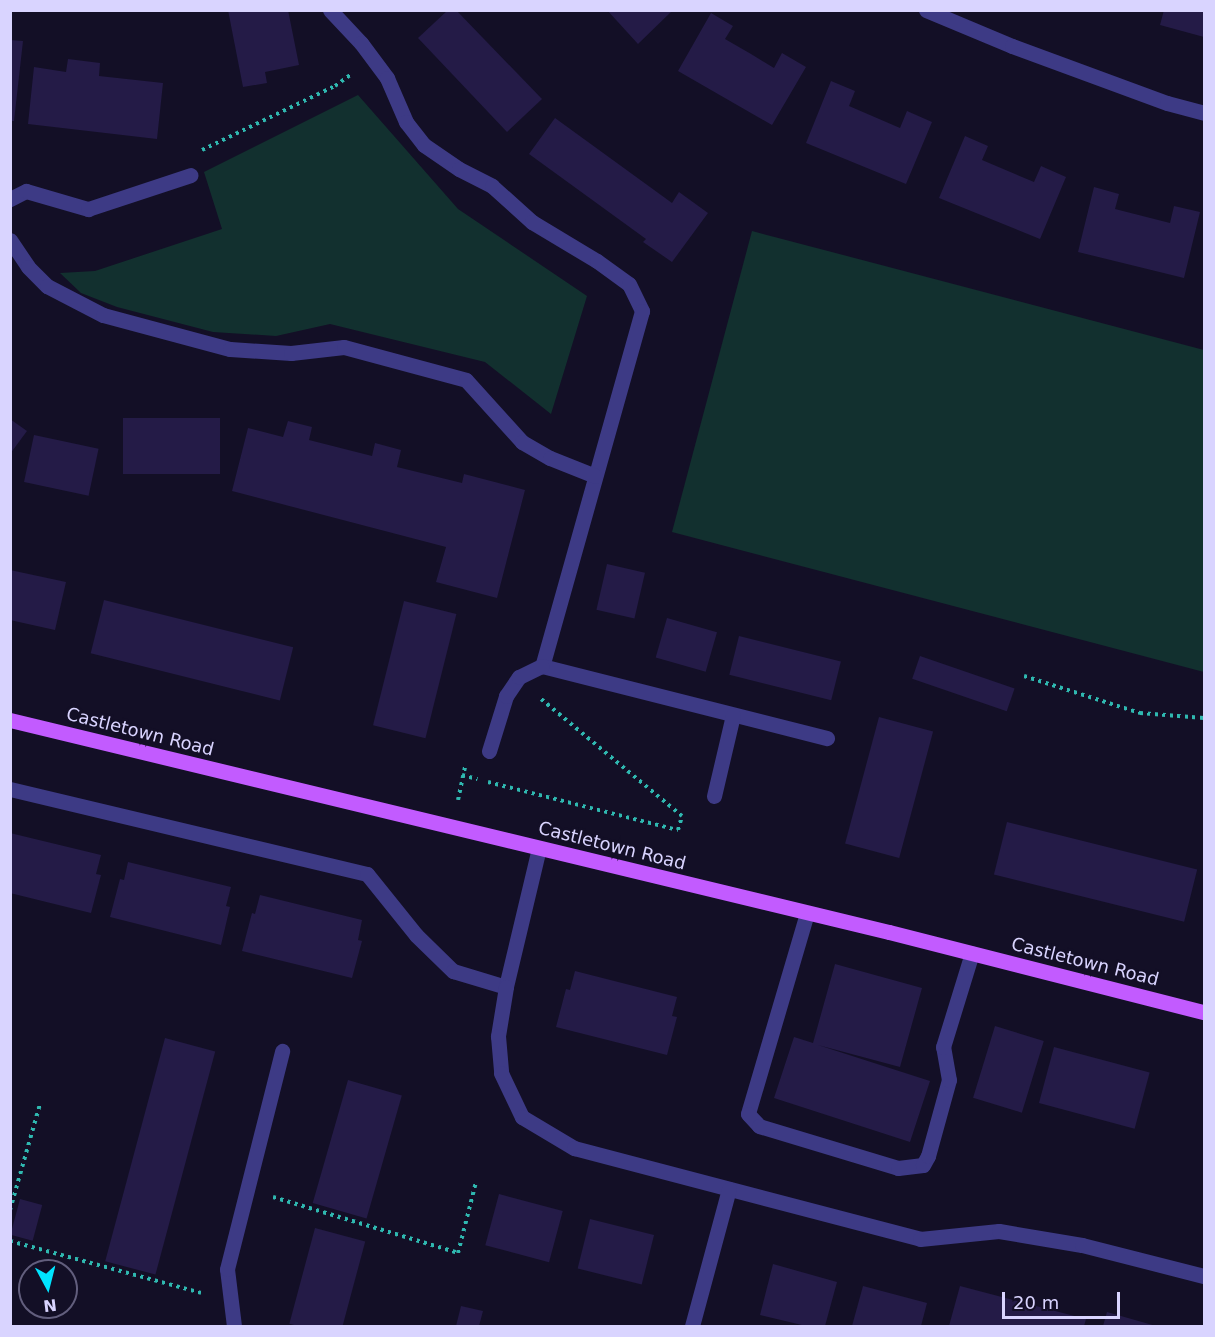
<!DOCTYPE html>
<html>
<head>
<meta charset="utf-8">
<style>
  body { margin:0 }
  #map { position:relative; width:1215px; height:1337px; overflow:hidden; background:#130f26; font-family:"DejaVu Sans",sans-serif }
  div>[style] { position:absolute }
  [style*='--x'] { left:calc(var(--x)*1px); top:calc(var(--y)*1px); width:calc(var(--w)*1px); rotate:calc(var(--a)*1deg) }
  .green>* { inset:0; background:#12302f }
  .building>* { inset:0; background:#241b47; transform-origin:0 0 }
  .path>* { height:4px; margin-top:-2px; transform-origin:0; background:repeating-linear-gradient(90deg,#2fb8b0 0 3px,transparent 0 7.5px) }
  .minor>* { height:15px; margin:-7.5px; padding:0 7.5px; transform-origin:7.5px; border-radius:7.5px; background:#3d3a85 }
  .major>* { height:15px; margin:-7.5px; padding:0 7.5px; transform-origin:7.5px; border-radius:7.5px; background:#c25bff }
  span { translate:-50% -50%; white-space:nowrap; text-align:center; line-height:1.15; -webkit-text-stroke:5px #130f26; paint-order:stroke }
  .street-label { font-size:18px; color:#d9d4ff }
  .frame { position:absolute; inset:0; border:12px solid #d9d4ff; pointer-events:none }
  .north { position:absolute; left:18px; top:1259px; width:60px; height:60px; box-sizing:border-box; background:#130f26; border:2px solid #625e7d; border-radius:50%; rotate:173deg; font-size:16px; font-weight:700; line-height:24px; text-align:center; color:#d9d4ff }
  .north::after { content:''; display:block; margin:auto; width:21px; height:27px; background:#00e5ff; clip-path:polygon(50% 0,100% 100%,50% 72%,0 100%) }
  .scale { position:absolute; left:1002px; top:1292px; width:118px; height:27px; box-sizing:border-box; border:3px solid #d9d4ff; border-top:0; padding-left:8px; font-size:18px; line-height:21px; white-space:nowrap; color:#d9d4ff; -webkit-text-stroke:4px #130f26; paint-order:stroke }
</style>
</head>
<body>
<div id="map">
  <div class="green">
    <i style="clip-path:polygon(358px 95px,458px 209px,587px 296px,551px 414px,485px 362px,330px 324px,276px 336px,213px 332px,117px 307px,81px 293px,60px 273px,95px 271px,222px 229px,204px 172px)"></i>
    <i style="clip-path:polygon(752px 231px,1204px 350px,1204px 672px,672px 532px)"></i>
  </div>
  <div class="building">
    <i style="clip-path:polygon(228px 10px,288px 10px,299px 65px,265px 72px,267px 83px,243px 87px)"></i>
    <i style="clip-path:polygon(448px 10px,456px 10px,542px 99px,507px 132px,418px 38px)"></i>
    <i style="clip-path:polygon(607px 10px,673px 10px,638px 44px)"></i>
    <i style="clip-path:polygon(1164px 10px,1204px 10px,1204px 37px,1160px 25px)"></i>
    <i style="clip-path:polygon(711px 13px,733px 26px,725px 39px,751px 54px,774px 68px,782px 53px,806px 67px,772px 125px,678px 71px)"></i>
    <i style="clip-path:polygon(10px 40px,23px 41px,14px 121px,10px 121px)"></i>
    <i style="clip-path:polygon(68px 59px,100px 63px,99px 76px,163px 83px,157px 139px,28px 124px,34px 67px,66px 72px)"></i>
    <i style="clip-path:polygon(831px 81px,855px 91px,849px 106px,900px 128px,907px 111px,932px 122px,906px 184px,806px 143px)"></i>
    <i style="clip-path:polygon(555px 118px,672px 203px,679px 192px,708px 213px,672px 262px,643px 242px,646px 239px,529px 154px)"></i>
    <i style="clip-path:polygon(965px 136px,988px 146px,982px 160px,1034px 182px,1041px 166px,1066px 177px,1040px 239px,939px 198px)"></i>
    <i style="clip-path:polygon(1094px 187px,1119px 194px,1115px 209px,1170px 223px,1174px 206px,1200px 212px,1184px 278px,1078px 252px)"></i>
    <i style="left:123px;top:418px;width:97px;height:56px"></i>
    <i style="clip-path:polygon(10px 419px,27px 431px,10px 454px)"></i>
    <i style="clip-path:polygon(288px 421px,312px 427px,309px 440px,372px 456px,375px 443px,401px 450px,397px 467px,462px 483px,464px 474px,525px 490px,497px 598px,436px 582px,446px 547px,232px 491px,248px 428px,283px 437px)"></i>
    <i style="left:34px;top:435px;width:66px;height:48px;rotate:12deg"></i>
    <i style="left:607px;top:564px;width:39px;height:47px;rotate:13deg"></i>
    <i style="clip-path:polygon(10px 570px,66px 582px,55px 630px,10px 620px)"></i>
    <i style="left:104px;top:600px;width:195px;height:55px;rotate:14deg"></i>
    <i style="left:404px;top:601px;width:54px;height:128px;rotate:14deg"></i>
    <i style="left:667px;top:618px;width:52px;height:41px;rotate:16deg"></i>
    <i style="left:739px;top:636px;width:105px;height:40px;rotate:14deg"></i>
    <i style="left:920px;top:656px;width:100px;height:24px;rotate:19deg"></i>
    <i style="left:879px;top:717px;width:56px;height:131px;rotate:15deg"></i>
    <i style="left:1007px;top:822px;width:196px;height:54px;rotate:14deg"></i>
    <i style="clip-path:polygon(10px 833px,101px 855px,96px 874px,101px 875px,91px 913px,10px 893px)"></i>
    <i style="clip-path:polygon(128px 862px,231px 887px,226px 906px,230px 907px,221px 945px,110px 917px,120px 879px,124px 880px)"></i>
    <i style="clip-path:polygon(260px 895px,362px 920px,358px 940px,362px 941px,352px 978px,242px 951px,252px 913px,255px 914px)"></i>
    <i style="clip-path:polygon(835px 964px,922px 988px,900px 1067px,818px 1045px,930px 1081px,910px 1142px,774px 1098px,794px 1037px,813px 1043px)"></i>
    <i style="clip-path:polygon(575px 971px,677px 997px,672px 1016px,677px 1017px,667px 1055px,556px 1027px,566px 989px,570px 990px)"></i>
    <i style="left:995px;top:1026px;width:51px;height:75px;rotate:17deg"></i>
    <i style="left:165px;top:1038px;width:52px;height:231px;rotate:15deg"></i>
    <i style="left:1054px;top:1047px;width:99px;height:58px;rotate:15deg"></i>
    <i style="left:348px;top:1080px;width:56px;height:128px;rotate:16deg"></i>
    <i style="left:499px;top:1194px;width:66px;height:53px;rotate:15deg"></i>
    <i style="left:20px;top:1199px;width:23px;height:37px;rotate:15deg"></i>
    <i style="left:590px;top:1219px;width:66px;height:51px;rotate:14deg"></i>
    <i style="left:315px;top:1228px;width:52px;height:99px;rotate:15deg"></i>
    <i style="clip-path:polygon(773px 1264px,837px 1282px,825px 1326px,806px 1326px,760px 1315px)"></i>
    <i style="clip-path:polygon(863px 1286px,927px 1303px,921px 1326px,852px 1326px)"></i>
    <i style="clip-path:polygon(960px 1286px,1086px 1319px,1084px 1326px,949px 1326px)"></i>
    <i style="clip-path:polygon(461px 1306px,483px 1311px,479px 1326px,456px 1326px)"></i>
    <i style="clip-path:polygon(1107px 1312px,1156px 1326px,1103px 1326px)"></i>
  </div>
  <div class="path">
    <i style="--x:202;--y:150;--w:148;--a:-25.7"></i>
    <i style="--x:335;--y:86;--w:19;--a:-36"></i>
    <i style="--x:1024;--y:676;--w:122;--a:17.7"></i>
    <i style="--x:1140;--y:713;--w:64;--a:4.5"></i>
    <i style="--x:462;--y:775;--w:16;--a:15"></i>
    <i style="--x:488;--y:782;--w:196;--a:14.2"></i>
    <i style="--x:678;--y:830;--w:15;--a:-74"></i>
    <i style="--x:682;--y:816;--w:183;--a:-140.3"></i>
    <i style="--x:458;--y:800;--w:35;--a:-78"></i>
    <i style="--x:273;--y:1197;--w:193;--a:16.8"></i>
    <i style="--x:458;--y:1253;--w:73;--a:-75.8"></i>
    <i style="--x:10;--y:1210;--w:110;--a:-74.2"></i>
    <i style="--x:10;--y:1241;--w:198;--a:15.2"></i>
  </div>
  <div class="minor">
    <i style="--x:330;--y:10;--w:45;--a:46.8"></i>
    <i style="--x:361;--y:43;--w:44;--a:53.4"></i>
    <i style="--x:387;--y:78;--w:48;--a:66.6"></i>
    <i style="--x:406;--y:122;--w:29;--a:52"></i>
    <i style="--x:424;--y:145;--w:42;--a:34.4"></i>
    <i style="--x:459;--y:169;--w:37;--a:27"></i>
    <i style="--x:492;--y:186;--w:54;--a:42"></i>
    <i style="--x:532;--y:222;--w:76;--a:31"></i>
    <i style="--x:597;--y:261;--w:39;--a:36"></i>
    <i style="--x:629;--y:284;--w:30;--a:64"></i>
    <i style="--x:642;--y:311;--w:369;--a:105.7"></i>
    <i style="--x:542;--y:666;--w:294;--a:14.2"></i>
    <i style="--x:926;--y:10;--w:93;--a:22.7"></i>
    <i style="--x:1012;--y:46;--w:165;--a:20.2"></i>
    <i style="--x:1167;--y:103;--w:38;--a:15"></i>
    <i style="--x:10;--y:199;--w:18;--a:-27"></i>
    <i style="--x:26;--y:191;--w:65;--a:16.2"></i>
    <i style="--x:88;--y:209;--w:108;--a:-18.3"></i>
    <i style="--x:10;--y:240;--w:32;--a:56"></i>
    <i style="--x:28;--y:267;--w:27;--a:45"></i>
    <i style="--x:47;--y:286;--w:63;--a:27.4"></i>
    <i style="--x:103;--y:315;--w:131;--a:15"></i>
    <i style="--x:230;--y:349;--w:61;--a:3.8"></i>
    <i style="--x:291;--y:353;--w:53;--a:-6.5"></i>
    <i style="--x:344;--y:347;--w:126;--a:15.1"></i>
    <i style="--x:466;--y:380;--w:84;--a:47.9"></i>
    <i style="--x:522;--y:442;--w:32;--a:30"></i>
    <i style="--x:550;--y:458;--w:48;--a:21.8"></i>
    <i style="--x:489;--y:751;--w:58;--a:-72.8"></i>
    <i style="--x:506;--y:696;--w:23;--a:-56"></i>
    <i style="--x:519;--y:677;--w:25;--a:-26"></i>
    <i style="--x:10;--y:789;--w:367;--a:13.4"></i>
    <i style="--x:367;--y:874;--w:78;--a:51.2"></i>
    <i style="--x:416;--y:935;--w:52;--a:44.2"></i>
    <i style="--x:453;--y:971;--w:55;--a:16.8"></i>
    <i style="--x:714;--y:796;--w:83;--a:-76.8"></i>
    <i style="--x:539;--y:848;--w:143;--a:103.4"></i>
    <i style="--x:506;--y:987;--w:50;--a:99.3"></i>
    <i style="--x:498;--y:1036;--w:37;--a:85"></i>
    <i style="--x:501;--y:1073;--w:49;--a:64.5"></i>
    <i style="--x:522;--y:1117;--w:61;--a:30.8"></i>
    <i style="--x:574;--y:1148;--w:358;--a:14.7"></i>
    <i style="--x:920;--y:1239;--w:79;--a:-5.8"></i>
    <i style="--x:999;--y:1231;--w:84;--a:9.6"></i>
    <i style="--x:1082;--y:1245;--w:126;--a:14.3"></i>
    <i style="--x:807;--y:913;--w:209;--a:106.4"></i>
    <i style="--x:748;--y:1114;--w:16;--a:47"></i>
    <i style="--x:759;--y:1126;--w:145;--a:16.8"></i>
    <i style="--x:898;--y:1168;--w:25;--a:-7"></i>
    <i style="--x:923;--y:1165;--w:10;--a:-61"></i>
    <i style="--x:928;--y:1156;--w:79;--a:-74.6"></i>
    <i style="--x:949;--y:1080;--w:34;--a:-100"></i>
    <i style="--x:943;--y:1047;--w:98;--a:-72.9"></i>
    <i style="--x:234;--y:1326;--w:57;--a:-97"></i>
    <i style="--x:227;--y:1269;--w:225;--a:-75.8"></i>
    <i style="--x:692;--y:1326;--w:142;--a:-74.9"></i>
  </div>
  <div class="major">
    <i style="--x:10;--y:720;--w:904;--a:13.56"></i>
    <i style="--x:889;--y:932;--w:325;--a:14.3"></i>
  </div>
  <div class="street-label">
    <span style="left:140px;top:732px;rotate:14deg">Castletown Road</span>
    <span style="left:612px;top:846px;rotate:14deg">Castletown Road</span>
    <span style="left:1085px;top:962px;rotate:14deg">Castletown Road</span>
  </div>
  <div class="frame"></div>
  <div class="north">N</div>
  <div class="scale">20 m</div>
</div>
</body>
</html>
